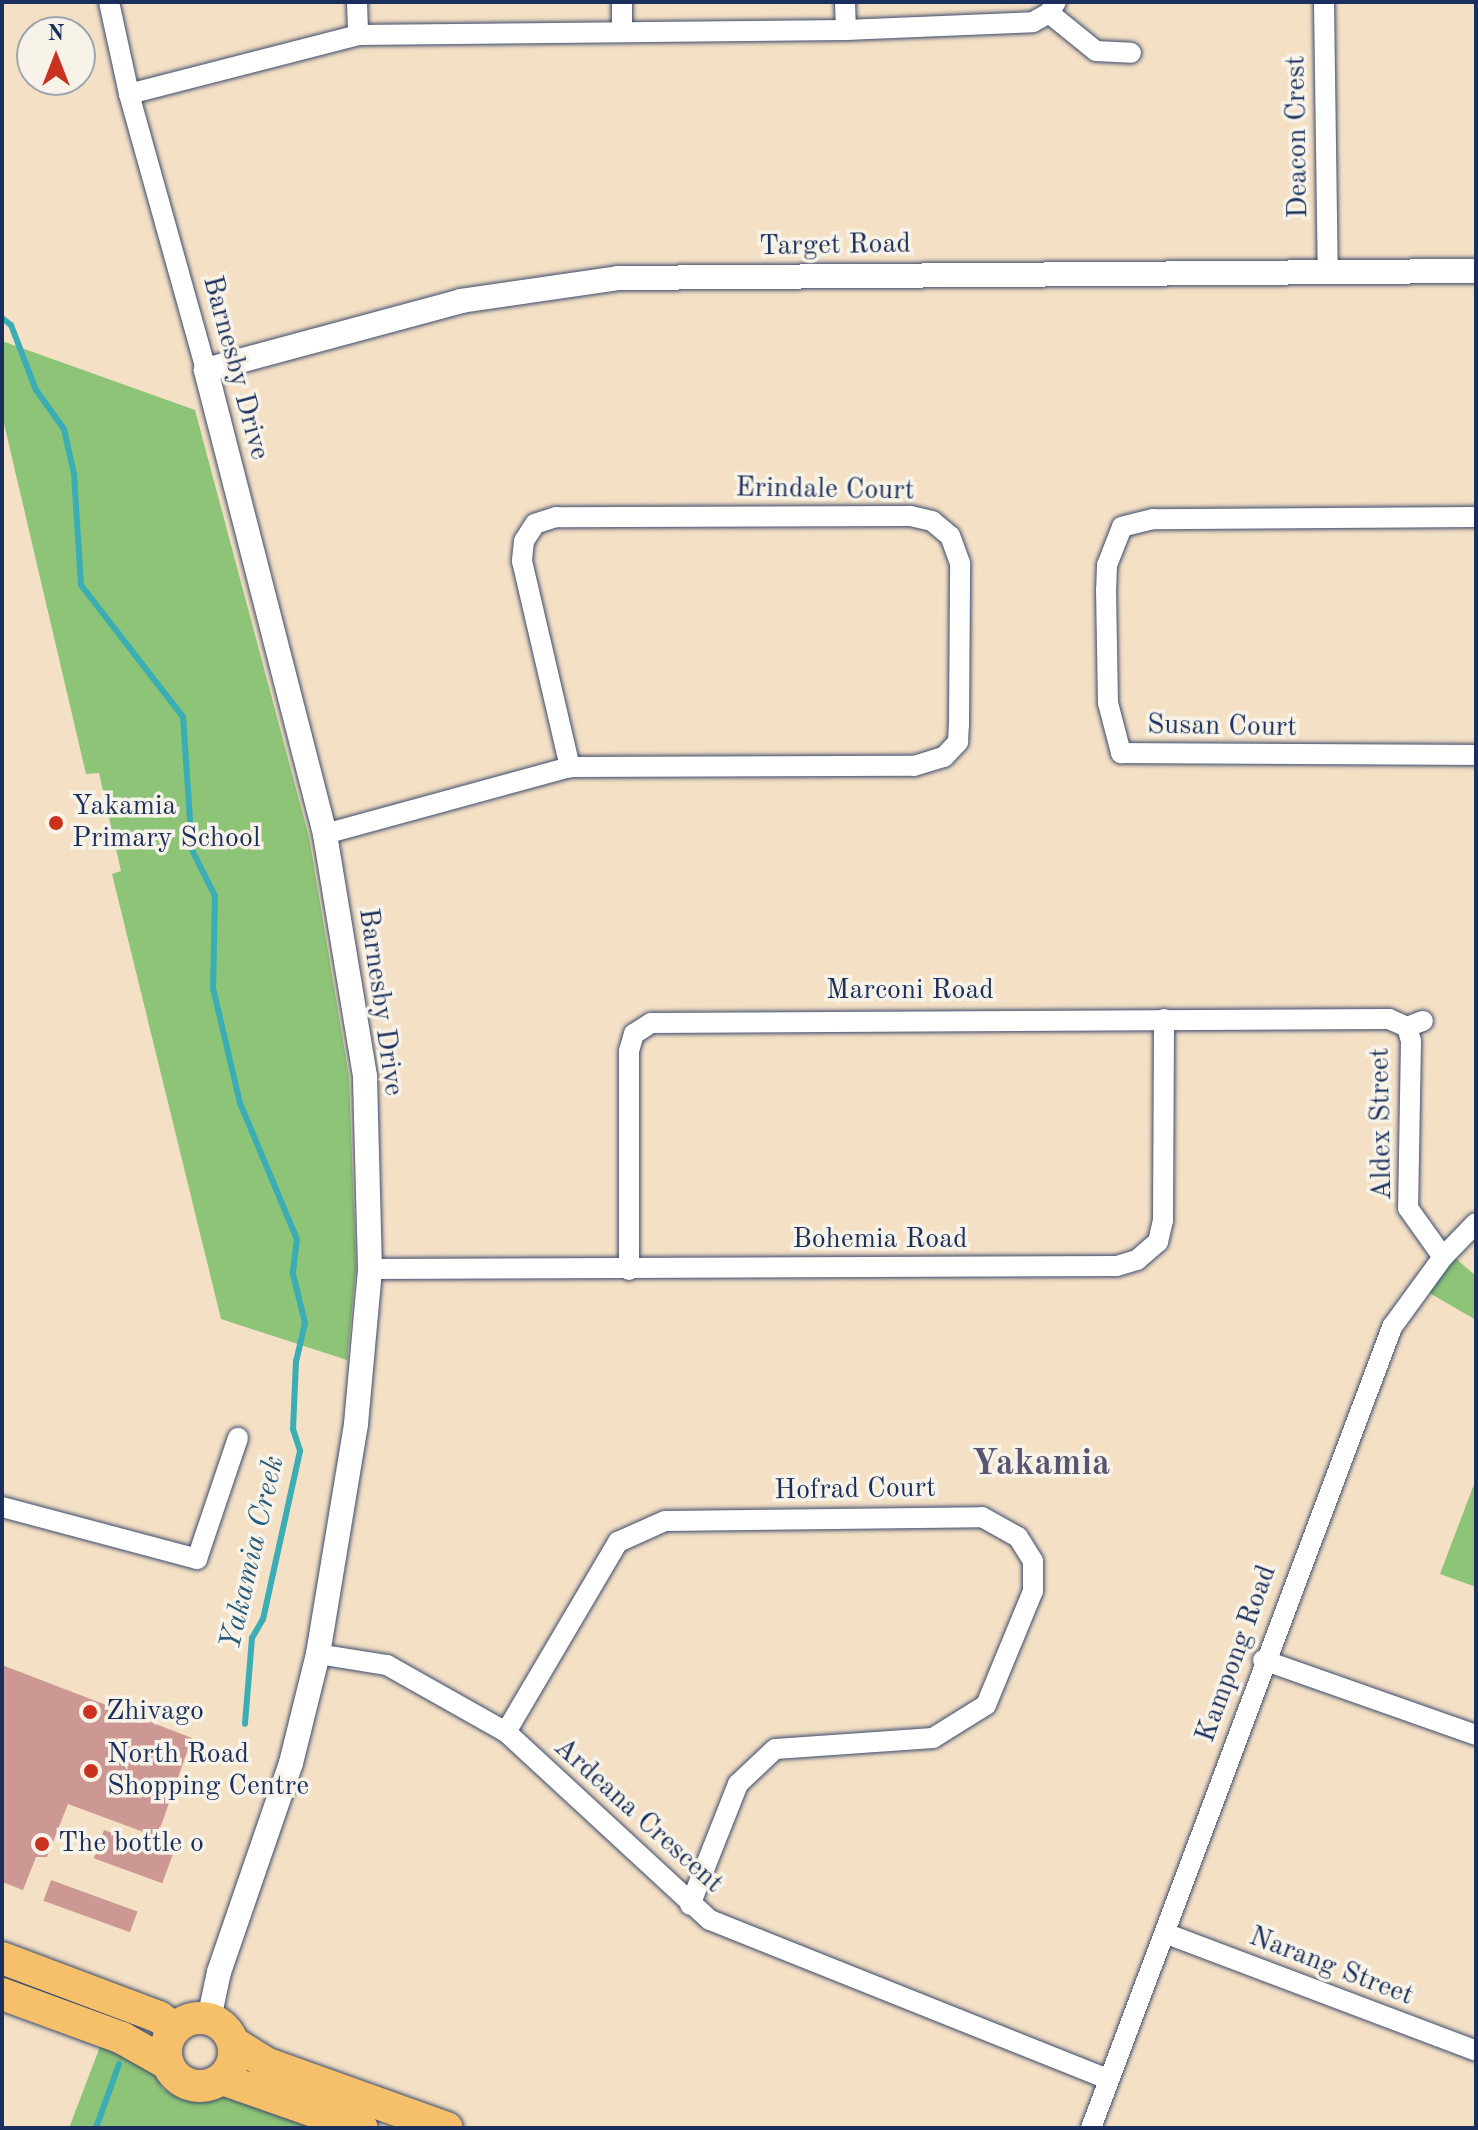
<!DOCTYPE html>
<html>
<head>
<meta charset="utf-8">
<style>
  body { margin:0 }
  #map { position:relative; width:1478px; height:2130px; overflow:hidden; background:#f4e0c5; font-family:"Old Standard TT",serif }
  div>[style] { position:absolute }
  [style*='--x'] { left:calc(var(--x)*1px); top:calc(var(--y)*1px); width:calc(var(--w)*1px); rotate:calc(var(--a)*1deg) }
  .green>* { inset:0; background:#8dc477 }
  .stream>* { height:6px; margin:-3px; padding:0 3px; transform-origin:3px; border-radius:3px; background:#3badb5 }
  .building>* { inset:0; background:#cd9893; transform-origin:0 0 }
  .roads { filter:drop-shadow(0 0 2px #3c4a6d) drop-shadow(0 0 2px #3c4a6d) }
  .minor>* { height:20px; margin:-10px; padding:0 10px; transform-origin:10px; border-radius:10px; background:#fff }
  .tertiary>* { height:24px; margin:-12px; padding:0 12px; transform-origin:12px; border-radius:12px; background:#fff }
  .primary>* { height:32px; margin:-16px; padding:0 16px; transform-origin:16px; border-radius:16px; background:#f6c06b }
  .primary>.ring { margin:-16px; padding:0; box-sizing:content-box; background:none; border:32px solid #f6c06b; border-radius:50% }
  .dots>* { width:22px; height:22px; translate:-50% -50%; box-sizing:border-box; border:4px solid #f7f3e8; border-radius:50% }
  span { translate:-50% -50%; white-space:nowrap; text-align:center; line-height:1.15; -webkit-text-stroke:7px #f7f3e8; paint-order:stroke }
  .street-label { font-size:28px; color:#1b2f5e }
  .poi-label { font-size:28px; color:#1b2f5e }
  .left { translate:0 -50%; text-align:left }
  .water-label { font-size:30px; color:#265b7c; font-style:italic }
  .district-label { font-size:36px; color:#595471; font-weight:700 }
  .frame { position:absolute; inset:0; border:4px solid #1b2f5e; pointer-events:none }
  .north { position:absolute; left:16px; top:16px; width:80px; height:80px; box-sizing:border-box; background:#f7f3e8; border:2px solid #9fa5b1; border-radius:50%; rotate:0deg; font-size:22px; font-weight:700; line-height:32px; text-align:center; color:#1b2f5e }
  .north::after { content:''; display:block; margin:auto; width:28px; height:36px; background:#c8321e; clip-path:polygon(50% 0,100% 100%,50% 72%,0 100%) }
</style>
</head>
<body>
<div id="map">
  <div class="green">
    <i style="clip-path:polygon(2px 341px,195px 410px,309px 837px,349px 1076px,356px 1268px,347px 1360px,221px 1319px,112px 874px,121px 871px,99px 773px,86px 774px,2px 415px)"></i>
    <i style="clip-path:polygon(1453px 1256px,1476px 1276px,1476px 1320px,1426px 1291px)"></i>
    <i style="clip-path:polygon(1476px 1479px,1476px 1587px,1440px 1574px)"></i>
    <i style="clip-path:polygon(101px 2044px,154px 2073px,163px 2089px,184px 2100px,223px 2091px,342px 2128px,69px 2128px)"></i>
  </div>
  <div class="stream">
    <i style="--x:2;--y:318;--w:11;--a:38"></i>
    <i style="--x:11;--y:325;--w:70;--a:69"></i>
    <i style="--x:36;--y:390;--w:48;--a:54.3"></i>
    <i style="--x:64;--y:429;--w:46;--a:77.5"></i>
    <i style="--x:74;--y:474;--w:111;--a:86.4"></i>
    <i style="--x:81;--y:585;--w:167;--a:52.3"></i>
    <i style="--x:183;--y:717;--w:133;--a:86.1"></i>
    <i style="--x:192;--y:850;--w:51;--a:63.4"></i>
    <i style="--x:215;--y:896;--w:92;--a:91.2"></i>
    <i style="--x:213;--y:988;--w:118;--a:76.8"></i>
    <i style="--x:240;--y:1103;--w:147;--a:67.3"></i>
    <i style="--x:297;--y:1239;--w:35;--a:97"></i>
    <i style="--x:293;--y:1274;--w:50;--a:76.2"></i>
    <i style="--x:305;--y:1323;--w:39;--a:103"></i>
    <i style="--x:296;--y:1361;--w:68;--a:92.5"></i>
    <i style="--x:293;--y:1429;--w:23;--a:72"></i>
    <i style="--x:300;--y:1451;--w:172;--a:102.4"></i>
    <i style="--x:263;--y:1619;--w:22;--a:120"></i>
    <i style="--x:252;--y:1638;--w:86;--a:94.7"></i>
    <i style="--x:96;--y:2128;--w:68;--a:-70.2"></i>
  </div>
  <div class="building">
    <i style="clip-path:polygon(2px 1665px,192px 1738px,157px 1837px,68px 1804px,47px 1857px,36px 1857px,23px 1890px,2px 1882px)"></i>
    <i style="left:104px;top:1830px;width:73px;height:30px;rotate:20deg"></i>
    <i style="left:51px;top:1880px;width:92px;height:22px;rotate:20deg"></i>
  </div>
  <div class="roads">
    <div class="minor">
      <i style="--x:109;--y:2;--w:94;--a:77.7"></i>
      <i style="--x:129;--y:94;--w:287;--a:74.4"></i>
      <i style="--x:357;--y:2;--w:33;--a:88"></i>
      <i style="--x:622;--y:2;--w:29;--a:90"></i>
      <i style="--x:845;--y:2;--w:28;--a:88"></i>
      <i style="--x:1324;--y:2;--w:270;--a:89.2"></i>
      <i style="--x:1049;--y:13;--w:60;--a:39"></i>
      <i style="--x:1096;--y:51;--w:35;--a:3"></i>
      <i style="--x:129;--y:94;--w:236;--a:-14.4"></i>
      <i style="--x:358;--y:35;--w:488;--a:-0.6"></i>
      <i style="--x:846;--y:30;--w:187;--a:-2.4"></i>
      <i style="--x:1033;--y:22;--w:18;--a:-29"></i>
      <i style="--x:1049;--y:13;--w:13;--a:-58"></i>
      <i style="--x:1476;--y:517;--w:323;--a:179.6"></i>
      <i style="--x:1153;--y:519;--w:32;--a:166"></i>
      <i style="--x:1122;--y:527;--w:41;--a:111.5"></i>
      <i style="--x:1107;--y:565;--w:24;--a:92"></i>
      <i style="--x:1106;--y:589;--w:114;--a:89"></i>
      <i style="--x:1108;--y:703;--w:52;--a:75.4"></i>
      <i style="--x:1121;--y:753;--w:355;--a:0.3"></i>
      <i style="--x:325;--y:834;--w:254;--a:-15.3"></i>
      <i style="--x:570;--y:767;--w:344;--a:-0.2"></i>
      <i style="--x:914;--y:766;--w:31;--a:-17"></i>
      <i style="--x:944;--y:757;--w:21;--a:-47"></i>
      <i style="--x:958;--y:742;--w:17;--a:-87"></i>
      <i style="--x:959;--y:725;--w:162;--a:-89.6"></i>
      <i style="--x:960;--y:563;--w:29;--a:-110"></i>
      <i style="--x:950;--y:536;--w:23;--a:-140"></i>
      <i style="--x:932;--y:521;--w:23;--a:-167"></i>
      <i style="--x:910;--y:516;--w:354;--a:179.8"></i>
      <i style="--x:556;--y:517;--w:22;--a:162"></i>
      <i style="--x:535;--y:524;--w:20;--a:123"></i>
      <i style="--x:524;--y:541;--w:20;--a:96"></i>
      <i style="--x:522;--y:561;--w:212;--a:76.9"></i>
      <i style="--x:1407;--y:1027;--w:15;--a:74"></i>
      <i style="--x:1411;--y:1041;--w:167;--a:91"></i>
      <i style="--x:1408;--y:1208;--w:60;--a:54.5"></i>
      <i style="--x:370;--y:1269;--w:747;--a:-0.23"></i>
      <i style="--x:1117;--y:1266;--w:21;--a:-17"></i>
      <i style="--x:1137;--y:1260;--w:28;--a:-41"></i>
      <i style="--x:1158;--y:1242;--w:23;--a:-77"></i>
      <i style="--x:1163;--y:1220;--w:201;--a:-89.7"></i>
      <i style="--x:629;--y:1270;--w:219;--a:-90"></i>
      <i style="--x:629;--y:1051;--w:18;--a:-74"></i>
      <i style="--x:634;--y:1034;--w:20;--a:-33"></i>
      <i style="--x:651;--y:1023;--w:738;--a:-0.31"></i>
      <i style="--x:1389;--y:1019;--w:20;--a:24"></i>
      <i style="--x:1407;--y:1027;--w:17;--a:-21"></i>
      <i style="--x:2;--y:1507;--w:202;--a:14.9"></i>
      <i style="--x:197;--y:1559;--w:128;--a:-71.3"></i>
      <i style="--x:318;--y:1654;--w:70;--a:9.1"></i>
      <i style="--x:387;--y:1665;--w:137;--a:29.4"></i>
      <i style="--x:506;--y:1732;--w:277;--a:42.7"></i>
      <i style="--x:710;--y:1920;--w:429;--a:21.8"></i>
      <i style="--x:1263;--y:1660;--w:226;--a:19.4"></i>
      <i style="--x:506;--y:1732;--w:221;--a:-59.5"></i>
      <i style="--x:618;--y:1542;--w:51;--a:-24.1"></i>
      <i style="--x:665;--y:1521;--w:317;--a:-0.7"></i>
      <i style="--x:982;--y:1517;--w:41;--a:29.1"></i>
      <i style="--x:1018;--y:1537;--w:28;--a:58"></i>
      <i style="--x:1033;--y:1561;--w:30;--a:90"></i>
      <i style="--x:1033;--y:1591;--w:123;--a:112.4"></i>
      <i style="--x:986;--y:1705;--w:62;--a:148.1"></i>
      <i style="--x:933;--y:1738;--w:158;--a:176"></i>
      <i style="--x:775;--y:1749;--w:51;--a:136.6"></i>
      <i style="--x:738;--y:1784;--w:130;--a:111.6"></i>
      <i style="--x:1167;--y:1934;--w:330;--a:20.7"></i>
      <i style="--x:1091;--y:2128;--w:856;--a:-69.4"></i>
      <i style="--x:1392;--y:1327;--w:87;--a:-53.9"></i>
      <i style="--x:1443;--y:1257;--w:47;--a:-45.9"></i>
    </div>
    <div class="tertiary">
      <i style="--x:209;--y:2019;--w:48;--a:-78"></i>
      <i style="--x:219;--y:1972;--w:221;--a:-71"></i>
      <i style="--x:291;--y:1763;--w:112;--a:-76.1"></i>
      <i style="--x:318;--y:1654;--w:233;--a:-80.6"></i>
      <i style="--x:356;--y:1424;--w:156;--a:-84.8"></i>
      <i style="--x:370;--y:1269;--w:193;--a:-91.5"></i>
      <i style="--x:365;--y:1076;--w:245;--a:-99.4"></i>
      <i style="--x:325;--y:834;--w:479;--a:-104.4"></i>
      <i style="--x:206;--y:370;--w:264;--a:-15.1"></i>
      <i style="--x:461;--y:301;--w:159;--a:-8.3"></i>
      <i style="--x:618;--y:278;--w:858;--a:-0.47"></i>
    </div>
    <div class="primary">
      <i style="--x:2;--y:1958;--w:168;--a:20.6"></i>
      <i style="--x:159;--y:2017;--w:20;--a:37"></i>
      <i style="--x:2;--y:1994;--w:128;--a:20.1"></i>
      <i style="--x:122;--y:2038;--w:53;--a:29.5"></i>
      <i class="ring" style="left:166px;top:2018px;width:36px;height:36px"></i>
      <i style="--x:234;--y:2043;--w:40;--a:32"></i>
      <i style="--x:268;--y:2064;--w:190;--a:19.7"></i>
      <i style="--x:222;--y:2079;--w:148;--a:19.3"></i>
    </div>
  </div>
  <div class="dots">
    <i style="left:56px;top:823px;background:#c8321e"></i>
    <i style="left:90px;top:1712px;background:#c8321e"></i>
    <i style="left:91px;top:1771px;background:#c8321e"></i>
    <i style="left:42px;top:1844px;background:#c8321e"></i>
  </div>
  <div class="street-label">
    <span style="left:1298px;top:137px;rotate:-91deg">Deacon Crest</span>
    <span style="left:835px;top:246px;rotate:-1deg">Target Road</span>
    <span style="left:235px;top:368px;rotate:75deg">Barnesby Drive</span>
    <span style="left:825px;top:490px;rotate:1deg">Erindale Court</span>
    <span style="left:1222px;top:727px;rotate:1deg">Susan Court</span>
    <span style="left:910px;top:991px">Marconi Road</span>
    <span style="left:380px;top:1002px;rotate:82deg">Barnesby Drive</span>
    <span style="left:1382px;top:1124px;rotate:-91deg">Aldex Street</span>
    <span style="left:880px;top:1240px">Bohemia Road</span>
    <span style="left:855px;top:1490px;rotate:-1deg">Hofrad Court</span>
    <span style="left:1237px;top:1654px;rotate:-70deg">Kampong Road</span>
    <span style="left:638px;top:1816px;rotate:42deg">Ardeana Crescent</span>
    <span style="left:1331px;top:1967px;rotate:21deg">Narang Street</span>
  </div>
  <div class="poi-label">
    <span class="left" style="left:72px;top:823px">Yakamia<br>Primary School</span>
    <span class="left" style="left:106px;top:1712px">Zhivago</span>
    <span class="left" style="left:107px;top:1771px">North Road<br>Shopping Centre</span>
    <span class="left" style="left:58px;top:1844px">The bottle o</span>
  </div>
  <div class="water-label">
    <span style="left:253px;top:1553px;rotate:-77deg">Yakamia Creek</span>
  </div>
  <div class="district-label">
    <span style="left:1041px;top:1466px">Yakamia</span>
  </div>
  <div class="frame"></div>
  <div class="north">N</div>
</div>
</body>
</html>
